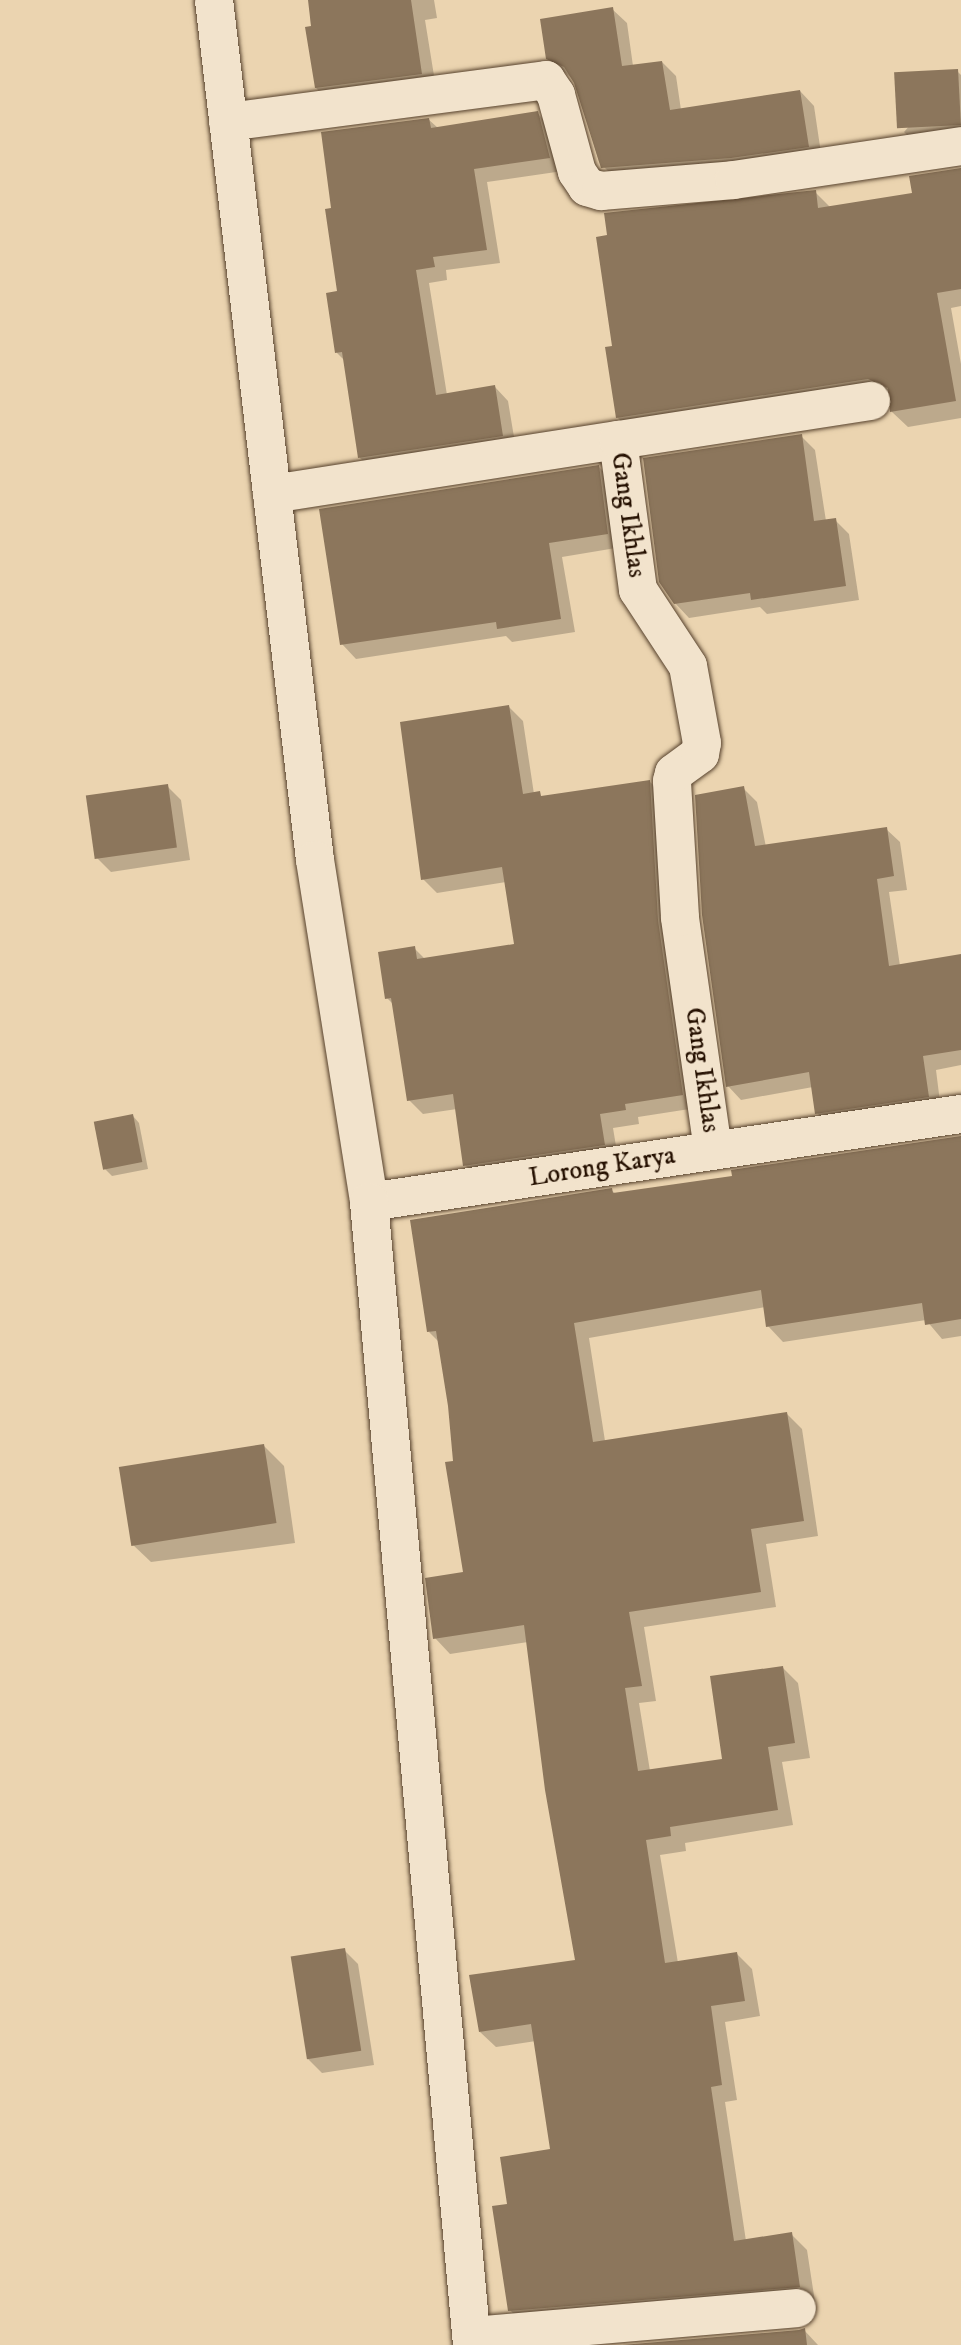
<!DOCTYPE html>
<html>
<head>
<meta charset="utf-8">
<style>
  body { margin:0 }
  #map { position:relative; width:961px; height:2345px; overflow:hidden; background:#ebd4b0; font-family:"IM FELL DW Pica",serif }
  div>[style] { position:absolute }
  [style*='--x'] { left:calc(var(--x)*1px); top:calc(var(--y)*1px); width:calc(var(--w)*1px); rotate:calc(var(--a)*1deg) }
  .shadow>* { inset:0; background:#0003 }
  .building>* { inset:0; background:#8c765c; transform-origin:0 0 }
  .roads { filter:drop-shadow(0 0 2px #56412c) drop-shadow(0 0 2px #56412c) }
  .minor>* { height:38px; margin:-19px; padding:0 19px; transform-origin:19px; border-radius:19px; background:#f2e3cc }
  .tertiary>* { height:38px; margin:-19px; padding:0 19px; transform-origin:19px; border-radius:19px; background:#f2e3cc }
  span { translate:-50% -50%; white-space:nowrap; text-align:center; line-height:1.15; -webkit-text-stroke:5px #f2e3cc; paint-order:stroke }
  .street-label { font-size:26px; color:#251000 }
</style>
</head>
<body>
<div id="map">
  <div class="shadow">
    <i style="clip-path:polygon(309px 0,434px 0,437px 18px,425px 20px,436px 88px,330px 102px,316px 88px)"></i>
    <i style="clip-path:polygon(612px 9px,627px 23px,633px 66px,662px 62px,676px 76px,681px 110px,800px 91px,814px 106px,822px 160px,619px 182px,599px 162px,576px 82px,548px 58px)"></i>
    <i style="clip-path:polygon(957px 71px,961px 75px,961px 141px,919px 146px,904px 132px)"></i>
    <i style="clip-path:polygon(537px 113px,551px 127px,563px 171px,487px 182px,500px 263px,446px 270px,447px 280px,429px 283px,447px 395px,495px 387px,508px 401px,516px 449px,373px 471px,360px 458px,345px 361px,337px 353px,339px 293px,333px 210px,428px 119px,438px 128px)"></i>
    <i style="clip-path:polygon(961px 168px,961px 306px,951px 308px,961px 364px,961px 418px,908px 427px,892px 412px,891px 397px,633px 433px,617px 417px,614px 347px,815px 192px,831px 208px,914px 195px)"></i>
    <i style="clip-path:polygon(801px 436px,815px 450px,826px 521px,835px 520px,849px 534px,859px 600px,767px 614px,760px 607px,689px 618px,675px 603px)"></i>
    <i style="clip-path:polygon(599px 467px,613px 481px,622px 547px,562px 557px,575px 632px,512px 642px,506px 636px,356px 659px,342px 644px)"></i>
    <i style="clip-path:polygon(509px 707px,523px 721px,534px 794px,544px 798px,650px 782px,664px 795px,696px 1108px,638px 1117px,639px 1124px,613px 1128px,618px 1158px,479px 1179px,465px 1165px,457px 1109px,423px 1114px,409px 1100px,394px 1005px,387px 998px,414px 948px,426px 960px,516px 946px,506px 882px,437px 893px,423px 879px)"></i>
    <i style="clip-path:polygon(167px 786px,181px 800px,190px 860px,111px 872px,97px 858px)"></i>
    <i style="clip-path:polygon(743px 788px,757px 802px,766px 847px,886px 829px,900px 842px,907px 890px,889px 892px,900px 966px,961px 956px,961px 1065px,936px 1070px,941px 1110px,831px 1126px,817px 1113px,813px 1087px,741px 1100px,728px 1086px)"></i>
    <i style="clip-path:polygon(133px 1116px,139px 1123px,148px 1169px,112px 1176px,105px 1169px)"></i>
    <i style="clip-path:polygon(961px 1138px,961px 1336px,942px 1339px,926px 1320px,783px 1342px,768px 1326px,765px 1307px,589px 1338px,605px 1441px,786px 1413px,802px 1429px,818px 1536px,766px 1544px,776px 1607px,644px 1627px,656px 1701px,639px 1703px,650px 1771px,724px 1760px,783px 1668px,798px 1683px,810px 1758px,782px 1762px,793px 1825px,685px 1843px,686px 1851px,660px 1855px,678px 1963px,737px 1954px,752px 1969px,760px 2016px,725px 2022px,737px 2100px,725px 2102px,746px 2241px,791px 2234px,807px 2250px,815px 2302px,525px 2326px,510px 2310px,509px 2205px,552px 2151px,536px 2041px,496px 2047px,480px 2032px,577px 1961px,528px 1642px,450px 1654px,435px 1638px,465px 1574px,449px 1406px,439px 1342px,429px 1332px,611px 1190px,616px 1194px,734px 1177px)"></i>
    <i style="clip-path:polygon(264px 1446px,284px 1466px,295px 1543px,151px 1562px,131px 1543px)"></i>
    <i style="clip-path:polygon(344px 1950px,358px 1964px,374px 2065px,322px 2073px,308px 2059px)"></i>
    <i style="clip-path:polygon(804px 2330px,818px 2345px,636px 2345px)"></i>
  </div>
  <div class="building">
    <i style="clip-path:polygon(308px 0,411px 0,422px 74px,315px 88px,305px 27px,311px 26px)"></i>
    <i style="clip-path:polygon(613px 7px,622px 66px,662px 61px,670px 110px,800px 90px,809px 147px,731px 158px,601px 168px,574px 83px,564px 67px,546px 59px,540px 19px)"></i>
    <i style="left:958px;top:69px;width:56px;height:64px;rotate:87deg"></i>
    <i style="clip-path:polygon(538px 111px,550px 158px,474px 169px,487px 250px,433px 257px,435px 267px,416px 270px,436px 395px,495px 385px,503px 436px,358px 458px,342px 352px,335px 353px,326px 293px,337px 291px,325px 209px,331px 208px,321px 132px,429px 118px,431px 128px)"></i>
    <i style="clip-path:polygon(961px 168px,961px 289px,937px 293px,956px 401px,890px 412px,888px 388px,868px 379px,616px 418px,605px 347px,612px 346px,596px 237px,607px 235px,604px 213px,816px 190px,818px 208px,912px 193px,909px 176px)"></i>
    <i style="clip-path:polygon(802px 434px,814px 521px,836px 518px,846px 586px,751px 600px,750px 593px,674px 604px,659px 582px,643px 458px)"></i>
    <i style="clip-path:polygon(599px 465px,608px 534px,549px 543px,561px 619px,497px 629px,496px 622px,340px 645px,319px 509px)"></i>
    <i style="clip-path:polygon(509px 705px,523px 794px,540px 791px,541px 796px,650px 780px,658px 920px,683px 1095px,625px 1104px,626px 1110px,600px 1114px,605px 1145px,463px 1166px,453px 1094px,407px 1101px,391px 998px,385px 999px,378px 952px,415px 946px,417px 959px,514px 944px,502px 867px,421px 880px,400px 722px)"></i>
    <i style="left:168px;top:784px;width:64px;height:83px;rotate:82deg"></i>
    <i style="clip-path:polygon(744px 786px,755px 846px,887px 827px,894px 876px,877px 879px,889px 966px,961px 954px,961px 1050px,923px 1056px,929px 1097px,815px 1114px,809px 1072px,726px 1087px,702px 915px,695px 795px)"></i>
    <i style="left:133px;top:1114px;width:49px;height:40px;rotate:79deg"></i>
    <i style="clip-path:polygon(961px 1136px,961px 1319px,925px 1325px,922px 1303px,766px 1327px,761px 1290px,574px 1323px,593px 1442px,787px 1412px,804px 1521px,751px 1529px,761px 1592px,629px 1612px,642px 1686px,625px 1688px,638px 1771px,722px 1759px,710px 1676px,783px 1666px,795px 1743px,768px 1747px,778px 1810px,670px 1827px,671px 1836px,646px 1840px,665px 1963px,737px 1952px,745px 2001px,711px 2006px,722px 2085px,711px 2087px,734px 2241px,792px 2232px,800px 2287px,508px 2311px,492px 2206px,507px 2204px,500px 2157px,550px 2149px,531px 2024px,479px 2032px,469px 1975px,575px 1960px,545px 1790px,524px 1625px,433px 1639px,425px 1578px,463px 1572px,445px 1462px,453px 1461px,448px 1406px,436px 1331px,427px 1332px,410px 1220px,612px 1188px,613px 1193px,732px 1176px,731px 1170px)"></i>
    <i style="left:264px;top:1444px;width:80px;height:147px;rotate:81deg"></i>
    <i style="left:345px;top:1948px;width:104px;height:55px;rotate:81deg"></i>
    <i style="clip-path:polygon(805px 2328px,807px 2345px,622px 2345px,799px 2330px)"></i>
  </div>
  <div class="roads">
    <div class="minor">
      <i style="--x:228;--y:122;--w:321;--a:-7.5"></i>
      <i style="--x:546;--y:80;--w:18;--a:56"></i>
      <i style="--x:556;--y:95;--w:80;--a:74.7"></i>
      <i style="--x:577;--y:172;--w:18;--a:56"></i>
      <i style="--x:587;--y:187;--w:15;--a:16"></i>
      <i style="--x:601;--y:191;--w:133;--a:-4.7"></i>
      <i style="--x:734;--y:180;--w:230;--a:-8.5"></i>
      <i style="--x:272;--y:494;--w:350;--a:-8.9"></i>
      <i style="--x:713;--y:1150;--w:235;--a:-98.1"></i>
      <i style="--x:680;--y:917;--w:136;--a:-93.4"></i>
      <i style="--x:672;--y:781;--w:8;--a:-76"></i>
      <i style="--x:674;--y:773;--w:32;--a:-36"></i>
      <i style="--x:700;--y:754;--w:11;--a:-80"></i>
      <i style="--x:702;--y:743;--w:78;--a:-100.3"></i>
      <i style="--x:688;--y:666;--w:91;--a:-123.3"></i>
      <i style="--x:638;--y:590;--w:151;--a:-97.6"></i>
      <i style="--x:618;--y:440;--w:256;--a:-8.8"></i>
      <i style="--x:369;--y:1202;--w:599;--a:-8.46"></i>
      <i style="--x:472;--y:2336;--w:326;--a:-4.9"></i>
    </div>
    <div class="tertiary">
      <i style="--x:214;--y:0;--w:866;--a:83.3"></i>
      <i style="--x:315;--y:860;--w:346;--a:81"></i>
      <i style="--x:369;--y:1202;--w:1148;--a:84.85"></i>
    </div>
  </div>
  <div class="street-label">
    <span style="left:628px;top:515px;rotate:82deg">Gang Ikhlas</span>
    <span style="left:702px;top:1070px;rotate:82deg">Gang Ikhlas</span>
    <span style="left:602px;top:1167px;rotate:-9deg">Lorong Karya</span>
  </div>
</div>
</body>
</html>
